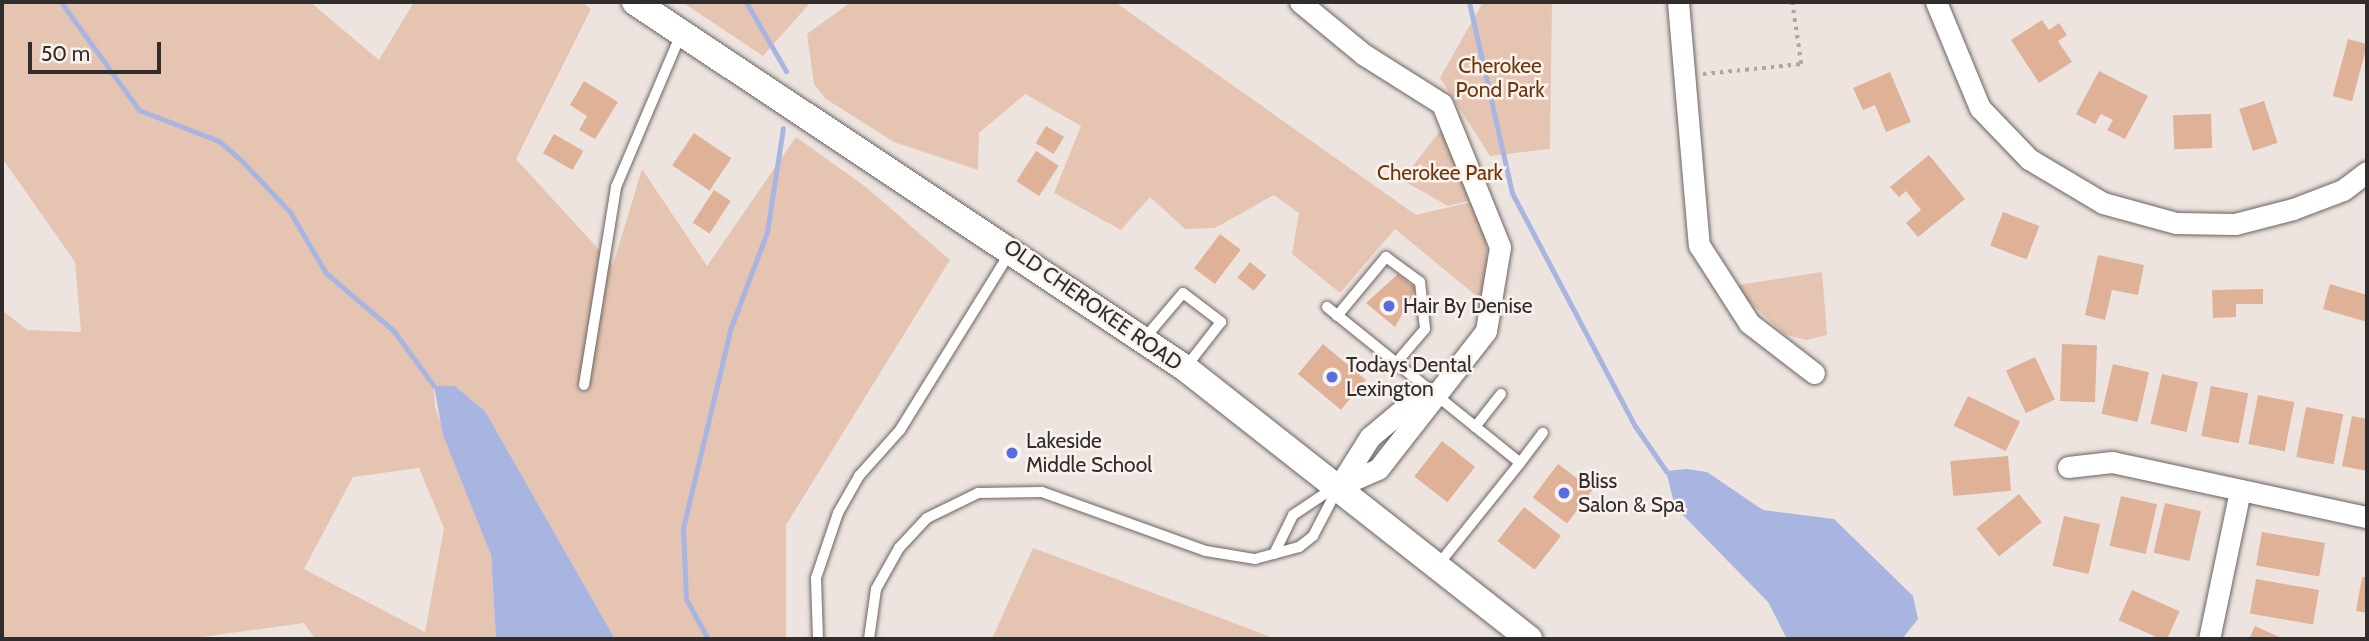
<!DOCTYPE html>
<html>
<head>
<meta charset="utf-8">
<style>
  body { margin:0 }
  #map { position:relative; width:2369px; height:641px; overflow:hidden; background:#ede4e0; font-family:Cabin,sans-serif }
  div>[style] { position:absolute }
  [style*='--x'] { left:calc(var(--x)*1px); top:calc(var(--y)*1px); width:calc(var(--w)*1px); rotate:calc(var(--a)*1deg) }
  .green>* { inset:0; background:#e5c5b2 }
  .water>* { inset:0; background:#a9b5e1 }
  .stream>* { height:5px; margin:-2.5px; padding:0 2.5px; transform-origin:2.5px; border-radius:2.5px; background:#a9b5e1 }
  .building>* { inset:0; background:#dfb197; transform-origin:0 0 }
  .path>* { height:3.5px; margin-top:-1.75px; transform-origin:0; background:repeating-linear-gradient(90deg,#aca5a2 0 3.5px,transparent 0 8.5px) }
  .roads { filter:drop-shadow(0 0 2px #6c6460) drop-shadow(0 0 2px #6c6460) }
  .service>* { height:10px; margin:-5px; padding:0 5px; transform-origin:5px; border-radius:5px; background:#fff }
  .minor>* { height:21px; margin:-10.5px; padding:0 10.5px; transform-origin:10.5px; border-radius:10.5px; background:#fff }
  .tertiary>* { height:26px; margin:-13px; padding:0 13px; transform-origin:13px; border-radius:13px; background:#fff }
  .dots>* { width:19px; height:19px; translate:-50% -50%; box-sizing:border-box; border:4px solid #faf2ed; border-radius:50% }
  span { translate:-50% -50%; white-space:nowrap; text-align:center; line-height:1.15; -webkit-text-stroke:5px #faf2ed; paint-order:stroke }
  .park-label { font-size:21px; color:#6f370e }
  .street-label { font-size:21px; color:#312d2c }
  .poi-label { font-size:21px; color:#312d2c }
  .left { translate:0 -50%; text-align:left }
  .frame { position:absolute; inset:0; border:4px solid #312d2c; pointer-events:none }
  .scale { position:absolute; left:28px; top:42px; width:133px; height:32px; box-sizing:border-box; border:4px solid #312d2c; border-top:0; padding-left:9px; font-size:21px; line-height:24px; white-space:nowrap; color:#312d2c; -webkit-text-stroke:5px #faf2ed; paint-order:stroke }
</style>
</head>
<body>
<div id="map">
  <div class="green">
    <i style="clip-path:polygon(evenodd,2px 2px,310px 2px,379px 60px,414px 2px,582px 2px,591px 9px,516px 159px,613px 265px,642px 169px,707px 266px,796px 137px,866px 187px,950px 260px,786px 525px,786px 639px,615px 639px,485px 411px,455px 386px,434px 386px,435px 407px,491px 555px,496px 639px,315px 639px,304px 623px,188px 639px,2px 639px,2px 310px,27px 330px,81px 332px,75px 262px,2px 158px,2px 2px,419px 468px,444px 528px,425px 632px,304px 569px,353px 477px,419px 468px)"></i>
    <i style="clip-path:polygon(682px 2px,811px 2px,763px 56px)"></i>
    <i style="clip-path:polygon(851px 2px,1115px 2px,1416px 215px,1484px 199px,1490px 307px,1395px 229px,1340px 293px,1292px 254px,1299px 213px,1274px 195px,1215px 228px,1185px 229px,1150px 197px,1121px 230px,1054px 193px,1081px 126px,1025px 94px,979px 133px,978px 170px,894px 142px,826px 99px,814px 84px,807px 34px)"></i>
    <i style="clip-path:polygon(1483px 2px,1552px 2px,1550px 149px,1490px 156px,1440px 78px)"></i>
    <i style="clip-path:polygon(1443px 127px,1480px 198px,1448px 206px,1402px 180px)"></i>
    <i style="clip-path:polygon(1822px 272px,1827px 335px,1806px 340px,1784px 334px,1732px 286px)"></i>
    <i style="clip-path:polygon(1033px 548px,1277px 639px,992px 639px)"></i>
  </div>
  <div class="water">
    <i style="clip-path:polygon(434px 386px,455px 386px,485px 411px,615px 639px,496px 639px,491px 555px,443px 435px)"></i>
    <i style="clip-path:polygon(1687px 469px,1707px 472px,1763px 510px,1834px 519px,1913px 596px,1918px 619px,1902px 639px,1787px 639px,1768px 602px,1675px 507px,1666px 471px)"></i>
  </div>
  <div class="stream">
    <i style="--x:61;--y:2;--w:133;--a:54.2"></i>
    <i style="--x:139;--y:110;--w:86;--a:21.2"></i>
    <i style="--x:219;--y:141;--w:32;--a:41"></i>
    <i style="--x:243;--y:162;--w:69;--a:46.8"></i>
    <i style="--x:290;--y:212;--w:71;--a:59.5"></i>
    <i style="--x:326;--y:273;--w:88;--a:40.4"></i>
    <i style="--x:393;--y:330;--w:69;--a:53.8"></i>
    <i style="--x:746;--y:2;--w:80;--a:59.9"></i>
    <i style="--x:1469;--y:2;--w:196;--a:77.3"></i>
    <i style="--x:1512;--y:193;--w:263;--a:62.2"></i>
    <i style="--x:1635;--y:426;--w:55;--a:55.4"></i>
    <i style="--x:708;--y:639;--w:46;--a:-118.8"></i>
    <i style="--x:686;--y:599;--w:71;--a:-92.4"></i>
    <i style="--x:683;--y:528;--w:204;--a:-76.6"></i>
    <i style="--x:730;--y:330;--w:105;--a:-69.3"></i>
    <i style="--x:767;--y:232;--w:105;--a:-81.3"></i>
  </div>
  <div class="building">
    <i style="clip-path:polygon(2042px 20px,2049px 30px,2059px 23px,2067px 35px,2058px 41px,2072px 62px,2039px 83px,2011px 40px)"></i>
    <i style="left:2348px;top:39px;width:20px;height:59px;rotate:15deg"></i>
    <i style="clip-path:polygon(2099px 71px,2148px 96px,2125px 139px,2107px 130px,2113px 120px,2101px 114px,2095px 124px,2076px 114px)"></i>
    <i style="clip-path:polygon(1890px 72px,1911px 122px,1886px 132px,1875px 105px,1863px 110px,1853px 88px)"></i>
    <i style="clip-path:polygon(584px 81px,618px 102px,595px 139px,579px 130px,587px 116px,570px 105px)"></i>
    <i style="left:2264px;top:101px;width:44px;height:26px;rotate:72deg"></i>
    <i style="left:2211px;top:114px;width:34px;height:38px;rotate:88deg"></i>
    <i style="left:1046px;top:126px;width:21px;height:20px;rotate:31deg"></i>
    <i style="left:694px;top:133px;width:45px;height:39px;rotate:34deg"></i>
    <i style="left:554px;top:134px;width:34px;height:22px;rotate:30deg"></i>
    <i style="left:1036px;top:151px;width:27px;height:36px;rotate:33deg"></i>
    <i style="clip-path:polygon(1929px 155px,1965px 199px,1918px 237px,1906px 223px,1921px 210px,1906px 191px,1899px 197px,1890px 187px)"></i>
    <i style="left:714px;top:190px;width:20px;height:39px;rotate:33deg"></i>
    <i style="left:2003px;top:212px;width:39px;height:36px;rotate:21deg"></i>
    <i style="left:1220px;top:234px;width:26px;height:43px;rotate:37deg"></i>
    <i style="clip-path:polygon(2098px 255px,2144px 265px,2138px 295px,2112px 290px,2105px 320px,2085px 315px)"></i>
    <i style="left:1250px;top:262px;width:21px;height:20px;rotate:39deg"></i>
    <i style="clip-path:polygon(1398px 274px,1416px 289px,1395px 327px,1366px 303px)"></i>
    <i style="clip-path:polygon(2330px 284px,2367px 295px,2367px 322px,2323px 309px)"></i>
    <i style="clip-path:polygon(2263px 289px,2263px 304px,2236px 304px,2236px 317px,2213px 318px,2212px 290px)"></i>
    <i style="left:1323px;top:344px;width:56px;height:39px;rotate:40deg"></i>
    <i style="left:2062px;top:344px;width:35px;height:57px;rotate:2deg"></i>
    <i style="left:2035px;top:357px;width:47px;height:32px;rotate:65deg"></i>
    <i style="left:2113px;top:364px;width:37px;height:51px;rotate:13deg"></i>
    <i style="left:2162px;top:374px;width:37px;height:51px;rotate:13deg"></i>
    <i style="left:2211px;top:386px;width:38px;height:51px;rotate:11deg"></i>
    <i style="left:2258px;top:395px;width:37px;height:50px;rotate:11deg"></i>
    <i style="left:1968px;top:396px;width:58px;height:33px;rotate:26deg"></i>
    <i style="left:2306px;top:407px;width:38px;height:51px;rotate:11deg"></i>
    <i style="clip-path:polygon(2352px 416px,2367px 419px,2367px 471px,2342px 466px)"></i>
    <i style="left:1442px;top:441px;width:42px;height:45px;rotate:38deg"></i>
    <i style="left:2008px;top:456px;width:35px;height:58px;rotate:85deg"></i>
    <i style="left:1558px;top:464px;width:43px;height:42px;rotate:37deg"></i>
    <i style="left:2019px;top:494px;width:36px;height:55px;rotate:51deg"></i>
    <i style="left:2121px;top:496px;width:37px;height:51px;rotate:13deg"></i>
    <i style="left:2165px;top:503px;width:37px;height:51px;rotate:13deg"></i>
    <i style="left:1524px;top:507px;width:47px;height:43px;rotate:38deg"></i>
    <i style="left:2064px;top:516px;width:37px;height:51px;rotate:13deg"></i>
    <i style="left:2262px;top:532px;width:64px;height:34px;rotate:10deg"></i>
    <i style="clip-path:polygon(2362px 577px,2367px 578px,2367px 613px,2356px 611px)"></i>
    <i style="left:2256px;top:579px;width:64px;height:35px;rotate:10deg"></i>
    <i style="left:2132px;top:590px;width:52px;height:33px;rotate:24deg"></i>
    <i style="clip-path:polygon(2255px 626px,2284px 639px,2249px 639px)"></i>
  </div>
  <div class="path">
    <i style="--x:1703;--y:74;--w:99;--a:-5.8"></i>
    <i style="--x:1801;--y:64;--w:63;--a:-98.3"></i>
  </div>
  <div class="roads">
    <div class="service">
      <i style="--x:1327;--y:307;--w:248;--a:38.9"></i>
      <i style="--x:1520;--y:463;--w:131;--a:128.8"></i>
      <i style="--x:1337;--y:316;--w:77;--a:-50.3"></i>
      <i style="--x:1386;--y:257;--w:42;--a:36.3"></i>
      <i style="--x:1420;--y:282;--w:47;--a:83.9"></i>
      <i style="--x:1425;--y:329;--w:45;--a:130.5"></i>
      <i style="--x:1144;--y:339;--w:60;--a:-49.7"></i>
      <i style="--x:1183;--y:293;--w:48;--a:37.3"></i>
      <i style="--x:1221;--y:322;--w:58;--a:128"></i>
      <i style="--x:584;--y:385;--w:201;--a:-80.8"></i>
      <i style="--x:616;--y:187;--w:166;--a:-67"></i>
      <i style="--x:1475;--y:427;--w:42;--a:-51.8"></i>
      <i style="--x:1520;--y:463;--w:38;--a:-53"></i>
      <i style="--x:1274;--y:554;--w:43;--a:-64"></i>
      <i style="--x:1293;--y:515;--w:50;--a:-33.7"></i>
      <i style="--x:818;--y:639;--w:61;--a:-91.9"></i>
      <i style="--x:816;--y:578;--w:69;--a:-71.3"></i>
      <i style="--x:838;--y:513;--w:43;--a:-60.4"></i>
      <i style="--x:859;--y:476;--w:62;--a:-48.3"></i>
      <i style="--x:900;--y:430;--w:211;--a:-58.2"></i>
      <i style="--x:869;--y:639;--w:50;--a:-82"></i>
      <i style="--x:876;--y:589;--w:47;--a:-60.7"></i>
      <i style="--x:899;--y:548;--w:41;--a:-47"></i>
      <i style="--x:927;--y:518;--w:57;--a:-26.1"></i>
      <i style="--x:978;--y:493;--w:64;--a:-0.9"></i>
      <i style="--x:1042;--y:492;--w:174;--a:19.8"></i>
      <i style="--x:1206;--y:551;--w:50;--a:9.3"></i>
      <i style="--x:1255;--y:559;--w:46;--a:-15.3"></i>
      <i style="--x:1299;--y:547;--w:18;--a:-38"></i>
      <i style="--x:1313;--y:536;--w:54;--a:-62.5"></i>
    </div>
    <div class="minor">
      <i style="--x:1300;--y:2;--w:82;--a:39.5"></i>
      <i style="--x:1363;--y:54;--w:93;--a:32.3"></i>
      <i style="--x:1442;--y:104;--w:154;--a:67.9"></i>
      <i style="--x:1500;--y:247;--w:85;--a:99.5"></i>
      <i style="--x:1486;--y:331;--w:175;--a:128"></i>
      <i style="--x:1378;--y:469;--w:43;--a:156.4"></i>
      <i style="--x:1678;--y:2;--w:244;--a:85.1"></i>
      <i style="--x:1699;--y:245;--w:93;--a:57.3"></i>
      <i style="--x:1749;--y:323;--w:82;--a:37.6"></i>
      <i style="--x:1936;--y:2;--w:115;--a:67.5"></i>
      <i style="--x:1980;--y:108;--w:71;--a:46.1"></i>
      <i style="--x:2029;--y:159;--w:86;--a:30.7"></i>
      <i style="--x:2103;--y:203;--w:76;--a:15.3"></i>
      <i style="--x:2176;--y:223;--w:59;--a:1"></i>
      <i style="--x:2235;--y:224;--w:60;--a:-14.5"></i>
      <i style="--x:2293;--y:209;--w:53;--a:-20.8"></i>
      <i style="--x:2343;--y:190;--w:30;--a:-37"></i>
      <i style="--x:2068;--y:467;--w:44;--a:-6.5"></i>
      <i style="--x:2112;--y:462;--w:261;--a:12.2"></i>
      <i style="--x:1339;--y:486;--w:58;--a:-57.7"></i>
      <i style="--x:1370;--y:437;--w:56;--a:-39.9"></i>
      <i style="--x:1413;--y:401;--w:22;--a:-21"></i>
      <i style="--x:2209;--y:639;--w:152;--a:-78.2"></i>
    </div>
    <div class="tertiary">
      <i style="--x:635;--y:2;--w:661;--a:33.64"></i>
      <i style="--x:1185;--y:368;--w:438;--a:38.2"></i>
    </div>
  </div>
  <div class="dots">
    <i style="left:1389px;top:306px;background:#586ce2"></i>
    <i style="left:1332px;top:377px;background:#586ce2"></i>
    <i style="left:1012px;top:453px;background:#586ce2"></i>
    <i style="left:1564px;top:493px;background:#586ce2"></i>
  </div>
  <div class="park-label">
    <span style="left:1500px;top:78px">Cherokee<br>Pond Park</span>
    <span style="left:1440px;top:173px">Cherokee Park</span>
  </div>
  <div class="street-label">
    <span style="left:1093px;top:305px;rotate:35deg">OLD CHEROKEE ROAD</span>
  </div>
  <div class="poi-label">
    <span class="left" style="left:1403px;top:306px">Hair By Denise</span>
    <span class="left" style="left:1346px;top:377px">Todays Dental<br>Lexington</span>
    <span class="left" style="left:1026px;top:453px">Lakeside<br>Middle School</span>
    <span class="left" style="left:1578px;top:493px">Bliss<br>Salon &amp; Spa</span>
  </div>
  <div class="frame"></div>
  <div class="scale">50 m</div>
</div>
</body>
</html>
